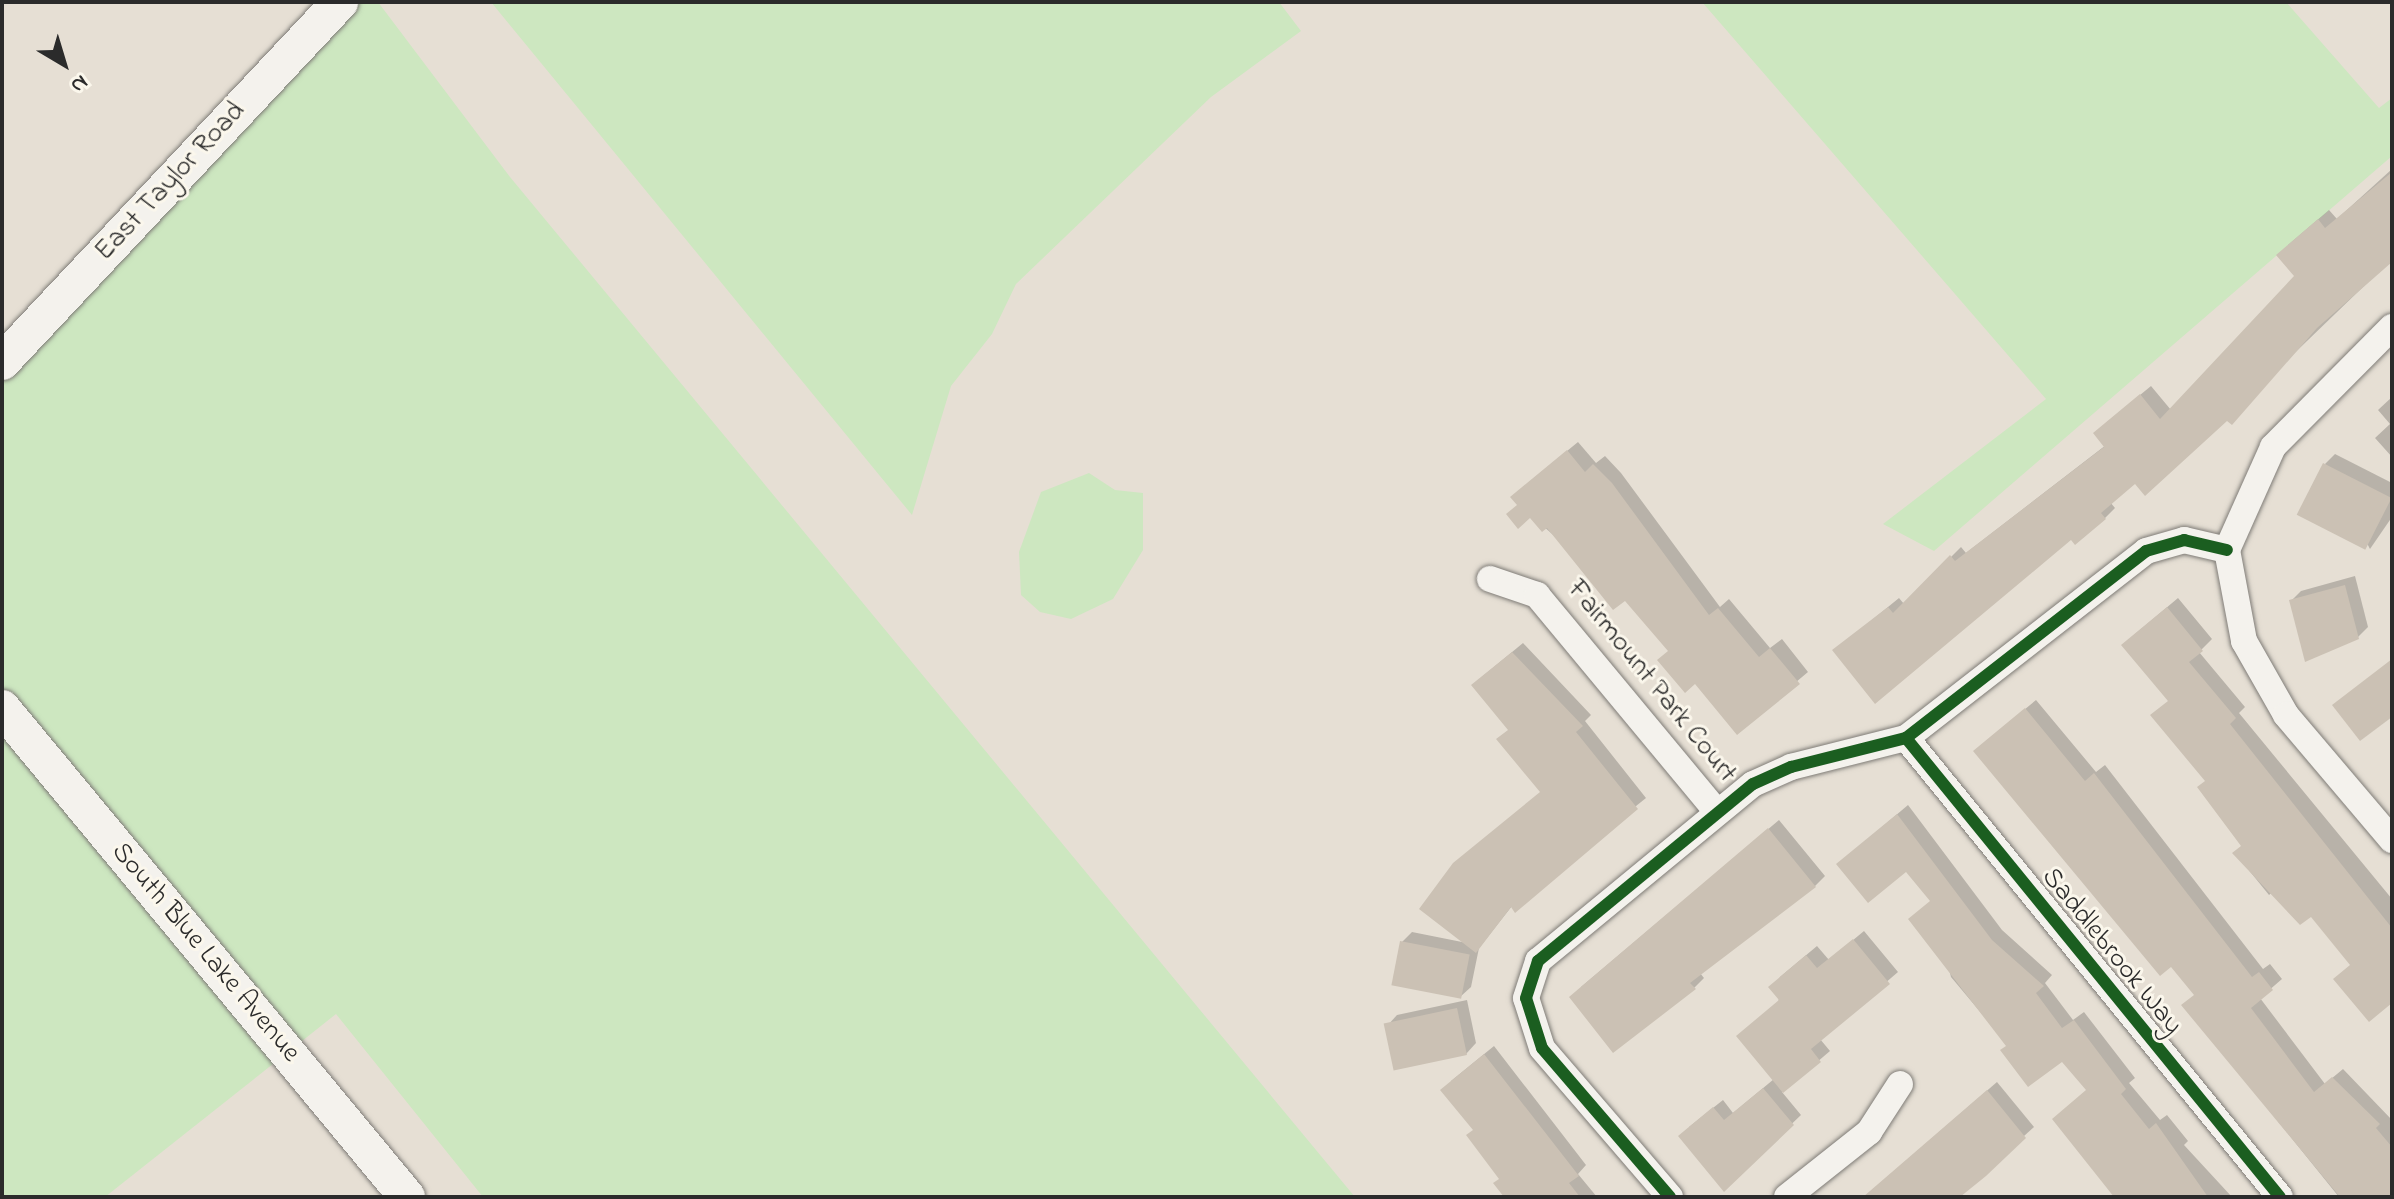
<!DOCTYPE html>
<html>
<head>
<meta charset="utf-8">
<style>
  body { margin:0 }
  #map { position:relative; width:2394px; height:1199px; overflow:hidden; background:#e6dfd4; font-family:"Indie Flower",sans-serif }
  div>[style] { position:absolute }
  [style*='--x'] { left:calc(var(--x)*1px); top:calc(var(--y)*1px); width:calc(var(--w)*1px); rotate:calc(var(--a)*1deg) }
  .green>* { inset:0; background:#cde7c0 }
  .shadow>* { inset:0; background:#0003 }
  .building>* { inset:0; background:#cbc1b4; transform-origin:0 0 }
  .roads { filter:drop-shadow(0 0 2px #7f7c77) drop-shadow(0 0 2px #7f7c77) }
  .minor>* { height:26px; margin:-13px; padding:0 13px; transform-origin:13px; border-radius:13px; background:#f4f2ed }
  .secondary>* { height:36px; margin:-18px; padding:0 18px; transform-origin:18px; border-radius:18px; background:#f4f2ed }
  .cycleway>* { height:12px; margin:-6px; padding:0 6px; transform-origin:6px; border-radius:6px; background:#1b5e20 }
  span { translate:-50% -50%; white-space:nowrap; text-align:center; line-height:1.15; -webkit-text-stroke:6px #fbf7ec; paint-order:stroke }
  .street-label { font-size:28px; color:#2b2b2b }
  .frame { position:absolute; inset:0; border:4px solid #2b2b2b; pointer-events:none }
  .north { position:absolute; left:24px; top:24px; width:80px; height:80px; -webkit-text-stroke:6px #fbf7ec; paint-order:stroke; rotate:142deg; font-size:22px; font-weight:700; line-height:32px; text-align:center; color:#2b2b2b }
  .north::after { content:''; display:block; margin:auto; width:28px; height:36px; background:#2b2b2b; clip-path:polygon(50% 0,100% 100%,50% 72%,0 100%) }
</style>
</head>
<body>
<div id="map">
  <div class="green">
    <i style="clip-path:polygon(359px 2px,378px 2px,510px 177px,1355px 1197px,483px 1197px,336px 1014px,297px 1045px,2px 690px,2px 382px)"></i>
    <i style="clip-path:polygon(491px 2px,1279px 2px,1301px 31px,1211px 97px,1016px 284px,992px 334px,951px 386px,912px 515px)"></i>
    <i style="clip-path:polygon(1702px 2px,2286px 2px,2379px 108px,2392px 98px,2392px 156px,1934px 551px,1883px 524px,2046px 399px)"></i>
    <i style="clip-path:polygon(1089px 473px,1115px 490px,1143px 493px,1143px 550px,1113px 599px,1071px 619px,1040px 612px,1021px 595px,1019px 552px,1041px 492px)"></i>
    <i style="clip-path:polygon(2px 727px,278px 1060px,105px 1197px,2px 1197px)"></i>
  </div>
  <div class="shadow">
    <i style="clip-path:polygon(2392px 169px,2392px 259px,2227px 418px,2135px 482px,2110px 502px,2115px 508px,2105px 518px,1834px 651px,1899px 598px,1904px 604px,1961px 547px,1966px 553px,2106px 445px,2106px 423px,2151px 386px,2171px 410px,2296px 276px,2288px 245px,2329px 210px,2337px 219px)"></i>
    <i style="clip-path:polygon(2392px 397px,2392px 457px,2375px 438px,2390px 424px,2378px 410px)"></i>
    <i style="clip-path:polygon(1578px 442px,1596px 463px,1605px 456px,1621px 473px,1720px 607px,1729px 599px,1770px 648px,1782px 639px,1808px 672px,1737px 732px,1625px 598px,1518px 504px,1523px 487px)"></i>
    <i style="clip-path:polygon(2335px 454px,2392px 483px,2392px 517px,2370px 549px,2325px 464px)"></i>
    <i style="clip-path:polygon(2355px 576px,2368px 627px,2358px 637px,2291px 601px,2301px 591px)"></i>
    <i style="clip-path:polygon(2178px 598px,2212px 639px,2199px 652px,2245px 707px,2239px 713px,2392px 899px,2392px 1000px,2311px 914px,2275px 890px,2269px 895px,2235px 853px,2243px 845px,2134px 635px)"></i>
    <i style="clip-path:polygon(1523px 643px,1591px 715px,1585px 721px,1646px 798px,1512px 906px,1479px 948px,1471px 987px,1460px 997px,1402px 942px,1412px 932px,1467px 943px,1542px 791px,1483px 676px)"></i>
    <i style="clip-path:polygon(2036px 700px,2096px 772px,2105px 765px,2263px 969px,2270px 964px,2282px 979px,2260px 998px,2325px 1084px,2343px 1069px,2392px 1120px,2392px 1197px,2339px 1197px,2184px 1005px,2196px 994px,1985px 742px)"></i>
    <i style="clip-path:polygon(1908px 805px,2002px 930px,2052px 975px,2045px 983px,2073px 1020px,2084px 1012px,2135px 1078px,2129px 1083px,2160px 1120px,2167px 1115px,2188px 1141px,2184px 1145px,2232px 1197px,2117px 1197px,2088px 1089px,2062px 1059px,2008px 1045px,1951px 977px,1932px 900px,1906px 869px,1849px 855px)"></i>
    <i style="clip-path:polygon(1779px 820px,1825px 876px,1815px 886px,1700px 973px,1704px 978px,1694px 988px,1581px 987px)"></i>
    <i style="clip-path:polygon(1864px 931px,1898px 972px,1820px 1039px,1830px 1051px,1782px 1092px,1801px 1115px,1724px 1189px,1689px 1127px,1723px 1100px,1733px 1113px,1774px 1079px,1780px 977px,1817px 946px,1829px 960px)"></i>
    <i style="clip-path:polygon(1467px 1000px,1476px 1043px,1466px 1054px,1387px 1026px,1397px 1015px)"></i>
    <i style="clip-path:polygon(1494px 1046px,1586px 1165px,1578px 1174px,1597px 1197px,1509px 1197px,1451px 1081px)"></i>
    <i style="clip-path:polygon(1997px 1082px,2034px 1127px,2024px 1136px,1951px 1197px,1864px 1197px)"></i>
  </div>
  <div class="building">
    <i style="clip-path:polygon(2392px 172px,2392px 262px,2317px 328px,2232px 425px,2227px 421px,2145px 496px,2135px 484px,2101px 513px,2106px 519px,2075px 545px,2071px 540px,1875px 704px,1832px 650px,1888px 607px,1893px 613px,1950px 555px,1955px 561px,2104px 447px,2093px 433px,2140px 394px,2160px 419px,2294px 276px,2276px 255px,2318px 219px,2325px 228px)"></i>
    <i style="clip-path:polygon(1567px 450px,1585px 472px,1593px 464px,1612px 483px,1709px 615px,1718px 608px,1759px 657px,1770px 648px,1800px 684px,1737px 735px,1695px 684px,1685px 693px,1657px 660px,1668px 651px,1625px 601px,1613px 610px,1547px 528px,1542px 532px,1530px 518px,1518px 529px,1506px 514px,1517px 505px,1510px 497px)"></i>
    <i style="left:2323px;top:463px;width:77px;height:58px;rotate:27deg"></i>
    <i style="clip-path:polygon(2345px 585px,2359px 639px,2305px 662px,2289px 600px)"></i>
    <i style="clip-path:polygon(2167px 607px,2203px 651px,2189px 662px,2236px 718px,2230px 724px,2392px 928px,2392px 1003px,2369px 1022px,2333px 979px,2350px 965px,2311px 917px,2300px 925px,2232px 853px,2241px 846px,2197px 787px,2205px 781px,2150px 715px,2168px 701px,2121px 645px)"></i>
    <i style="clip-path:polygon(1512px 652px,1583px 726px,1576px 732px,1638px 809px,1515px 913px,1511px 907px,1476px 953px,1419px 909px,1453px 863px,1540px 792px,1496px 739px,1508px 730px,1471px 685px)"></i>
    <i style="clip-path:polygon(2392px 659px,2392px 717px,2360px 741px,2332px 705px)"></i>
    <i style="clip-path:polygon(2025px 708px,2085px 781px,2094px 773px,2252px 977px,2259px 972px,2273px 990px,2251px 1008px,2314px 1092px,2332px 1077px,2380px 1124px,2376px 1128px,2392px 1147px,2392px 1197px,2340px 1197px,2181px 1005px,2194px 995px,2171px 967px,2160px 976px,1973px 751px)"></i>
    <i style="clip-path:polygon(1897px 814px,1992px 940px,2044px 986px,2036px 993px,2062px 1028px,2074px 1020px,2126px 1089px,2121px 1094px,2149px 1129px,2156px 1123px,2208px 1197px,2114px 1197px,2052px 1119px,2086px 1090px,2062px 1062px,2028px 1087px,2000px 1050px,2006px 1046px,1908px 919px,1930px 901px,1906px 872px,1868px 903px,1836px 864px)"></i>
    <i style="clip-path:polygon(1768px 828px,1816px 887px,1690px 983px,1696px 989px,1613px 1053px,1569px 997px)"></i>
    <i style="clip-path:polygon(1853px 939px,1890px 984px,1811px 1049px,1821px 1062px,1783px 1093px,1736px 1036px,1779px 1000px,1768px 987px,1806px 955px,1817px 968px)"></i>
    <i style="left:1400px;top:941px;width:71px;height:45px;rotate:11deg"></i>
    <i style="left:1457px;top:1008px;width:48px;height:75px;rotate:78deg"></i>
    <i style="clip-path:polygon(1484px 1054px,1579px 1176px,1569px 1183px,1580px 1197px,1504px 1197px,1493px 1183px,1499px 1179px,1466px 1135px,1473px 1130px,1440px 1090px)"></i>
    <i style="clip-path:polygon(1763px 1088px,1794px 1125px,1724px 1192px,1678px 1136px,1713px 1107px,1724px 1120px)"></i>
    <i style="clip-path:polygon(1987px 1090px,2026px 1138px,1986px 1176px,1960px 1197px,1863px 1197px)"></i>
  </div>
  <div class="roads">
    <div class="minor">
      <i style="--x:2392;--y:327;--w:169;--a:134.8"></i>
      <i style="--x:2273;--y:447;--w:113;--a:114.1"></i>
      <i style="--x:2227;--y:550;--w:93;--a:79.4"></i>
      <i style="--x:2244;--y:641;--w:85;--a:60.4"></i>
      <i style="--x:2286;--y:715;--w:164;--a:49.7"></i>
      <i style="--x:1490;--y:579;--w:50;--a:18.8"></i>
      <i style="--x:1537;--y:595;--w:282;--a:50.3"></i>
      <i style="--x:1906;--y:738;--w:592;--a:50.83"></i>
      <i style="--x:1670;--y:1197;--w:196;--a:-130.7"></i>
      <i style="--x:1542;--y:1048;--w:52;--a:-107.7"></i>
      <i style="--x:1526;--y:998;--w:39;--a:-72"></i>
      <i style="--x:1538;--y:961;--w:278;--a:-39.5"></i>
      <i style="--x:1753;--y:784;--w:42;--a:-24.1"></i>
      <i style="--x:1791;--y:767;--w:119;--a:-14.2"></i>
      <i style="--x:1906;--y:738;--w:304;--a:-37.9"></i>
      <i style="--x:2146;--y:551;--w:40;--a:-16"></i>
      <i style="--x:2184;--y:540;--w:44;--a:13.1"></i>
      <i style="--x:1787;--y:1197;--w:105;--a:-38.4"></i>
      <i style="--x:1869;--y:1132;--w:57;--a:-57.1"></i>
    </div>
    <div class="secondary">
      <i style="--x:2;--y:362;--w:494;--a:-46.8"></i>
      <i style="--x:2;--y:708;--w:635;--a:50.37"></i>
    </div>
  </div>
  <div class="cycleway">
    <i style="--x:1906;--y:738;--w:592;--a:50.83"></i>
    <i style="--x:1670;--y:1197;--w:196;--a:-130.7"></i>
    <i style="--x:1542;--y:1048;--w:52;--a:-107.7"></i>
    <i style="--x:1526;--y:998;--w:39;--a:-72"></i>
    <i style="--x:1538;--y:961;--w:278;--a:-39.5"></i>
    <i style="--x:1753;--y:784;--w:42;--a:-24.1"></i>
    <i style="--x:1791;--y:767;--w:119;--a:-14.2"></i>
    <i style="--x:1906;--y:738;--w:304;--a:-37.9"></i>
    <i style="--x:2146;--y:551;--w:40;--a:-16"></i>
    <i style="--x:2184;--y:540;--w:44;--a:13.1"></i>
  </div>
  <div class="street-label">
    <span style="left:171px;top:182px;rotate:-47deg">East Taylor Road</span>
    <span style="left:1651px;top:682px;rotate:51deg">Fairmount Park Court</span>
    <span style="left:2111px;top:952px;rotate:51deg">Saddlebrook Way</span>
    <span style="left:205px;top:953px;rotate:50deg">South Blue Lake Avenue</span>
  </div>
  <div class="frame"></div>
  <div class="north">N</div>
</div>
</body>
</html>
